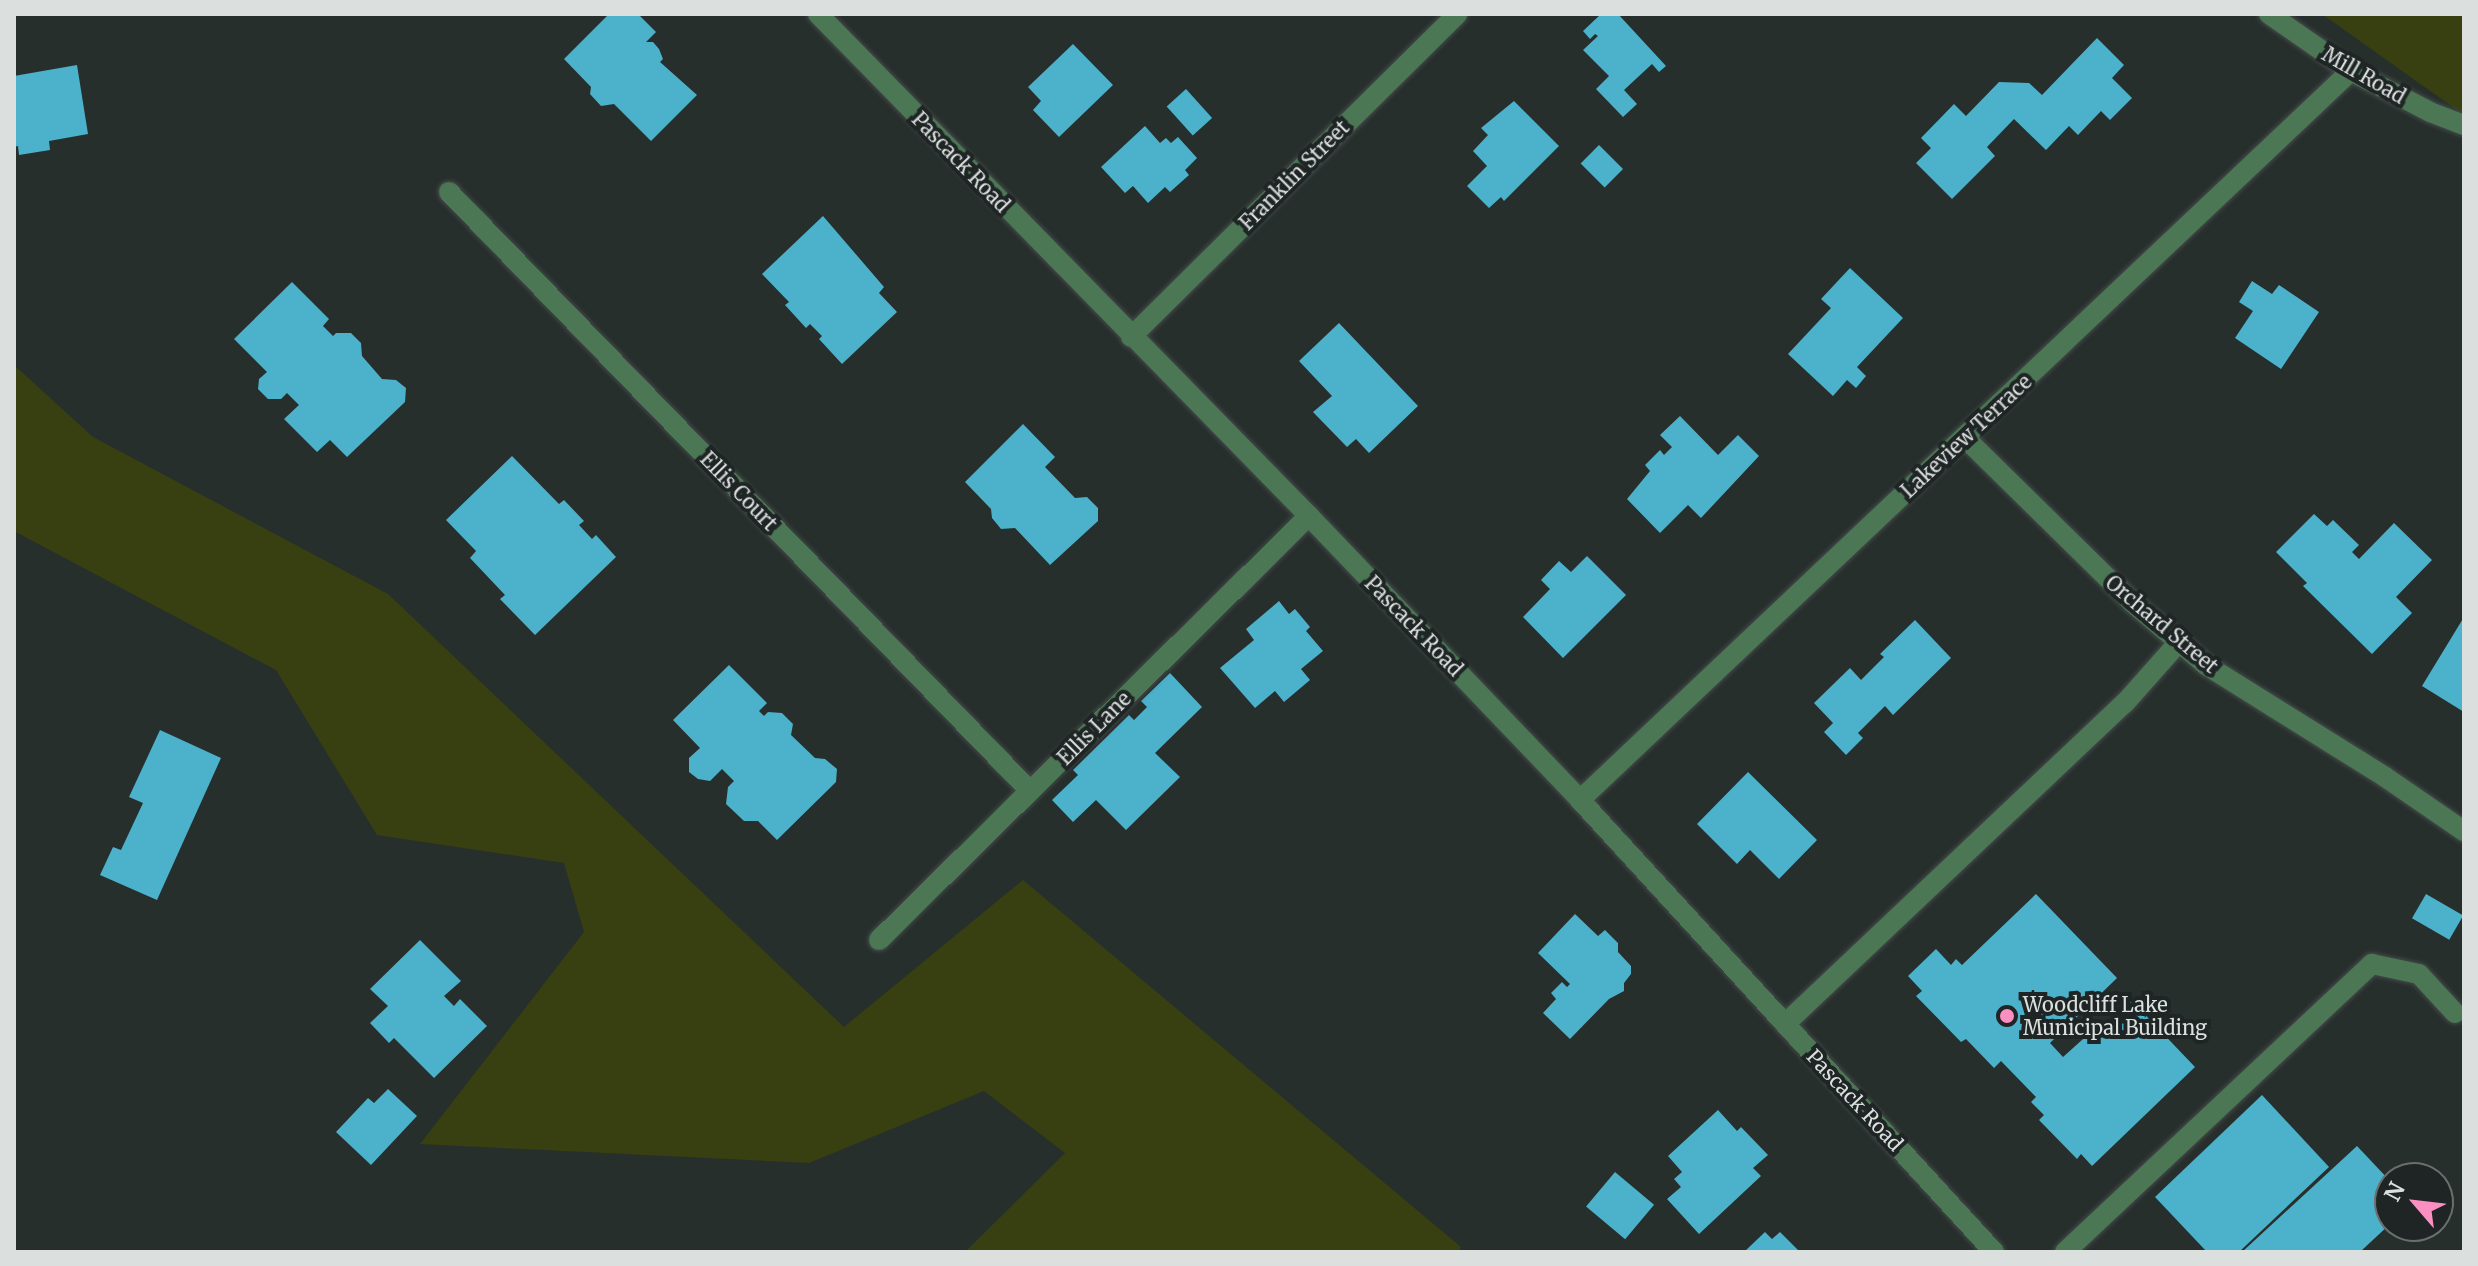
<!DOCTYPE html>
<html>
<head>
<meta charset="utf-8">
<style>
  body { margin:0 }
  #map { position:relative; width:2478px; height:1266px; overflow:hidden; background:#272f2d; font-family:Merriweather,serif }
  div>[style] { position:absolute }
  [style*='--x'] { left:calc(var(--x)*1px); top:calc(var(--y)*1px); width:calc(var(--w)*1px); rotate:calc(var(--a)*1deg) }
  .green>* { inset:0; background:#383f11 }
  .building>* { inset:0; background:#4cb1cb; transform-origin:0 0 }
  .roads { filter:drop-shadow(0 0 2px #444b49) drop-shadow(0 0 2px #444b49) }
  .minor>* { height:20px; margin:-10px; padding:0 10px; transform-origin:10px; border-radius:10px; background:#4b7755 }
  .dots>* { width:22px; height:22px; translate:-50% -50%; box-sizing:border-box; border:4px solid #1e2524; border-radius:50% }
  span { translate:-50% -50%; white-space:nowrap; text-align:center; line-height:1.15; -webkit-text-stroke:8px #1e2524; paint-order:stroke }
  .street-label { font-size:20px; color:#dbdfde }
  .poi-label { font-size:20px; color:#dbdfde }
  .left { translate:0 -50%; text-align:left }
  .frame { position:absolute; inset:0; border:16px solid #dbdfde; pointer-events:none }
  .north { position:absolute; left:2374px; top:1162px; width:80px; height:80px; box-sizing:border-box; background:#1e2524; border:2px solid #6a6f6e; border-radius:50%; rotate:298deg; font-size:22px; font-weight:700; line-height:32px; text-align:center; color:#dbdfde }
  .north::after { content:''; display:block; margin:auto; width:28px; height:36px; background:#fc8fc2; clip-path:polygon(50% 0,100% 100%,50% 72%,0 100%) }
</style>
</head>
<body>
<div id="map">
  <div class="green">
    <i style="clip-path:polygon(2322px 14px,2464px 14px,2464px 105px,2461px 113px)"></i>
    <i style="clip-path:polygon(14px 365px,93px 437px,388px 594px,844px 1027px,1023px 880px,1461px 1247px,1458px 1252px,965px 1252px,1065px 1153px,984px 1091px,809px 1163px,420px 1144px,584px 932px,564px 863px,377px 835px,276px 670px,14px 531px)"></i>
  </div>
  <div class="building">
    <i style="clip-path:polygon(609px 14px,638px 14px,656px 32px,646px 42px,653px 42px,659px 49px,663px 59px,660px 62px,697px 95px,651px 141px,614px 104px,601px 106px,590px 94px,591px 87px,564px 59px)"></i>
    <i style="clip-path:polygon(1601px 14px,1618px 14px,1666px 66px,1659px 72px,1652px 64px,1624px 90px,1637px 104px,1623px 117px,1596px 89px,1609px 76px,1583px 50px,1598px 36px,1595px 34px,1590px 39px,1583px 31px)"></i>
    <i style="clip-path:polygon(2097px 38px,2124px 65px,2112px 78px,2132px 98px,2110px 120px,2101px 111px,2078px 135px,2069px 126px,2046px 150px,2014px 119px,1987px 147px,1995px 156px,1952px 199px,1916px 163px,1931px 148px,1921px 138px,1954px 104px,1966px 116px,1999px 82px,2029px 83px,2042px 95px)"></i>
    <i style="clip-path:polygon(1073px 44px,1113px 85px,1059px 137px,1033px 110px,1041px 101px,1028px 87px)"></i>
    <i style="clip-path:polygon(77px 65px,88px 134px,49px 141px,50px 150px,19px 155px,18px 146px,14px 147px,14px 76px)"></i>
    <i style="left:1186px;top:89px;width:39px;height:26px;rotate:48deg"></i>
    <i style="clip-path:polygon(1514px 101px,1559px 146px,1504px 201px,1501px 197px,1489px 208px,1467px 186px,1487px 166px,1473px 151px,1488px 135px,1481px 128px)"></i>
    <i style="clip-path:polygon(1145px 126px,1160px 143px,1166px 138px,1171px 143px,1178px 137px,1197px 158px,1185px 170px,1189px 175px,1170px 192px,1165px 187px,1148px 203px,1133px 186px,1125px 193px,1101px 167px)"></i>
    <i style="left:1599px;top:145px;width:34px;height:26px;rotate:45deg"></i>
    <i style="clip-path:polygon(823px 216px,884px 287px,879px 293px,897px 312px,842px 364px,819px 339px,822px 336px,810px 324px,806px 328px,785px 305px,789px 302px,762px 274px)"></i>
    <i style="clip-path:polygon(1850px 268px,1903px 318px,1857px 367px,1866px 376px,1856px 388px,1847px 380px,1833px 396px,1788px 354px,1831px 308px,1821px 299px)"></i>
    <i style="clip-path:polygon(2252px 281px,2272px 294px,2279px 285px,2319px 312px,2281px 369px,2235px 338px,2253px 311px,2239px 302px)"></i>
    <i style="clip-path:polygon(292px 282px,329px 319px,323px 326px,333px 336px,336px 333px,351px 333px,361px 343px,362px 356px,382px 379px,396px 380px,406px 388px,405px 402px,347px 457px,330px 440px,317px 452px,284px 419px,299px 405px,287px 393px,281px 399px,268px 399px,258px 389px,259px 379px,267px 372px,234px 339px)"></i>
    <i style="clip-path:polygon(1339px 323px,1418px 406px,1369px 453px,1356px 439px,1347px 447px,1313px 412px,1332px 396px,1299px 361px)"></i>
    <i style="clip-path:polygon(1680px 416px,1718px 455px,1738px 435px,1759px 456px,1701px 518px,1688px 505px,1660px 533px,1627px 499px,1650px 471px,1645px 465px,1660px 450px,1664px 455px,1672px 447px,1660px 435px)"></i>
    <i style="clip-path:polygon(1023px 424px,1055px 457px,1045px 467px,1075px 498px,1087px 497px,1098px 508px,1098px 521px,1050px 565px,1015px 528px,1001px 529px,992px 518px,991px 509px,965px 482px)"></i>
    <i style="clip-path:polygon(512px 456px,559px 504px,564px 500px,584px 521px,579px 525px,592px 539px,596px 535px,616px 557px,535px 635px,500px 599px,505px 595px,470px 558px,476px 551px,446px 520px)"></i>
    <i style="clip-path:polygon(2314px 514px,2327px 526px,2333px 520px,2359px 545px,2352px 552px,2359px 559px,2394px 523px,2432px 560px,2396px 597px,2412px 613px,2372px 654px,2303px 586px,2307px 583px,2276px 552px)"></i>
    <i style="clip-path:polygon(1587px 556px,1626px 595px,1563px 658px,1523px 617px,1550px 589px,1541px 580px,1559px 561px,1571px 572px)"></i>
    <i style="clip-path:polygon(1279px 601px,1289px 614px,1295px 609px,1310px 627px,1306px 631px,1323px 651px,1301px 669px,1310px 680px,1284px 702px,1275px 691px,1255px 708px,1220px 668px,1254px 640px,1246px 629px)"></i>
    <i style="clip-path:polygon(2464px 617px,2464px 712px,2422px 686px)"></i>
    <i style="clip-path:polygon(1915px 620px,1951px 658px,1893px 715px,1885px 706px,1858px 733px,1863px 738px,1846px 755px,1824px 732px,1833px 723px,1814px 703px,1850px 668px,1861px 680px,1884px 657px,1880px 654px)"></i>
    <i style="clip-path:polygon(729px 665px,767px 703px,759px 711px,764px 716px,768px 712px,782px 713px,793px 724px,791px 735px,815px 758px,825px 759px,837px 769px,836px 782px,777px 840px,758px 821px,744px 821px,726px 804px,728px 787px,734px 781px,722px 769px,710px 781px,698px 779px,689px 772px,689px 758px,700px 748px,673px 720px)"></i>
    <i style="clip-path:polygon(1170px 673px,1202px 707px,1155px 753px,1180px 777px,1126px 830px,1096px 800px,1073px 822px,1052px 800px,1078px 775px,1073px 770px,1129px 715px,1134px 720px,1147px 707px,1141px 701px)"></i>
    <i style="clip-path:polygon(160px 730px,221px 758px,157px 900px,100px 875px,113px 847px,121px 850px,143px 803px,129px 797px)"></i>
    <i style="clip-path:polygon(1748px 772px,1817px 840px,1779px 879px,1750px 850px,1737px 864px,1697px 824px)"></i>
    <i style="clip-path:polygon(2036px 894px,2117px 978px,2050px 1043px,2063px 1057px,2092px 1031px,2096px 1036px,2132px 1001px,2195px 1067px,2092px 1166px,2081px 1154px,2077px 1159px,2039px 1120px,2044px 1115px,2031px 1102px,2036px 1097px,2001px 1061px,1994px 1068px,1966px 1039px,1961px 1042px,1916px 996px,1922px 991px,1908px 976px,1936px 949px,1951px 965px,1956px 959px,1962px 965px)"></i>
    <i style="left:2426px;top:894px;width:43px;height:28px;rotate:30deg"></i>
    <i style="clip-path:polygon(1575px 914px,1598px 936px,1605px 930px,1618px 943px,1618px 952px,1631px 966px,1631px 974px,1624px 983px,1624px 991px,1609px 999px,1570px 1039px,1543px 1013px,1556px 999px,1551px 993px,1562px 982px,1567px 987px,1570px 984px,1538px 953px)"></i>
    <i style="clip-path:polygon(420px 940px,461px 981px,444px 996px,454px 1006px,460px 999px,487px 1026px,434px 1078px,394px 1038px,389px 1043px,370px 1023px,388px 1006px,370px 989px)"></i>
    <i style="clip-path:polygon(388px 1089px,417px 1116px,371px 1165px,336px 1132px,368px 1098px,374px 1103px)"></i>
    <i style="clip-path:polygon(2262px 1095px,2329px 1167px,2239px 1252px,2207px 1252px,2155px 1197px)"></i>
    <i style="clip-path:polygon(1718px 1110px,1737px 1131px,1741px 1127px,1768px 1155px,1753px 1168px,1761px 1176px,1699px 1234px,1667px 1199px,1681px 1187px,1674px 1179px,1682px 1172px,1668px 1156px)"></i>
    <i style="clip-path:polygon(2357px 1146px,2390px 1181px,2390px 1224px,2360px 1252px,2242px 1252px)"></i>
    <i style="left:1615px;top:1172px;width:51px;height:45px;rotate:40deg"></i>
    <i style="clip-path:polygon(1765px 1232px,1772px 1239px,1780px 1232px,1800px 1252px,1744px 1252px)"></i>
  </div>
  <div class="roads">
    <div class="minor">
      <i style="--x:818;--y:14;--w:702;--a:45.63"></i>
      <i style="--x:1309;--y:516;--w:393;--a:46.3"></i>
      <i style="--x:1580;--y:800;--w:613;--a:47.51"></i>
      <i style="--x:2269;--y:14;--w:100;--a:34.8"></i>
      <i style="--x:2351;--y:71;--w:89;--a:27.4"></i>
      <i style="--x:2430;--y:112;--w:36;--a:21"></i>
      <i style="--x:449;--y:192;--w:834;--a:45.87"></i>
      <i style="--x:1131;--y:337;--w:459;--a:-44.7"></i>
      <i style="--x:1965;--y:438;--w:235;--a:44.5"></i>
      <i style="--x:2133;--y:603;--w:96;--a:40.3"></i>
      <i style="--x:2206;--y:665;--w:211;--a:32"></i>
      <i style="--x:2385;--y:777;--w:96;--a:34.4"></i>
      <i style="--x:1580;--y:800;--w:1061;--a:-43.4"></i>
      <i style="--x:879;--y:940;--w:604;--a:-44.6"></i>
      <i style="--x:1785;--y:1024;--w:468;--a:-43.4"></i>
      <i style="--x:2125;--y:703;--w:81;--a:-48.5"></i>
      <i style="--x:2065;--y:1252;--w:421;--a:-43.2"></i>
      <i style="--x:2372;--y:964;--w:48;--a:12"></i>
      <i style="--x:2419;--y:974;--w:53;--a:47.3"></i>
    </div>
  </div>
  <div class="dots">
    <i style="left:2007px;top:1016px;background:#fc8fc2"></i>
  </div>
  <div class="street-label">
    <span style="left:2364px;top:75px;rotate:30deg">Mill Road</span>
    <span style="left:961px;top:162px;rotate:46deg">Pascack Road</span>
    <span style="left:1294px;top:175px;rotate:-45deg">Franklin Street</span>
    <span style="left:1966px;top:436px;rotate:-43deg">Lakeview Terrace</span>
    <span style="left:739px;top:491px;rotate:46deg">Ellis Court</span>
    <span style="left:2162px;top:624px;rotate:40deg">Orchard Street</span>
    <span style="left:1414px;top:626px;rotate:46deg">Pascack Road</span>
    <span style="left:1094px;top:728px;rotate:-45deg">Ellis Lane</span>
    <span style="left:1855px;top:1100px;rotate:47deg">Pascack Road</span>
  </div>
  <div class="poi-label">
    <span class="left" style="left:2023px;top:1016px">Woodcliff Lake<br>Municipal Building</span>
  </div>
  <div class="frame"></div>
  <div class="north">N</div>
</div>
</body>
</html>
